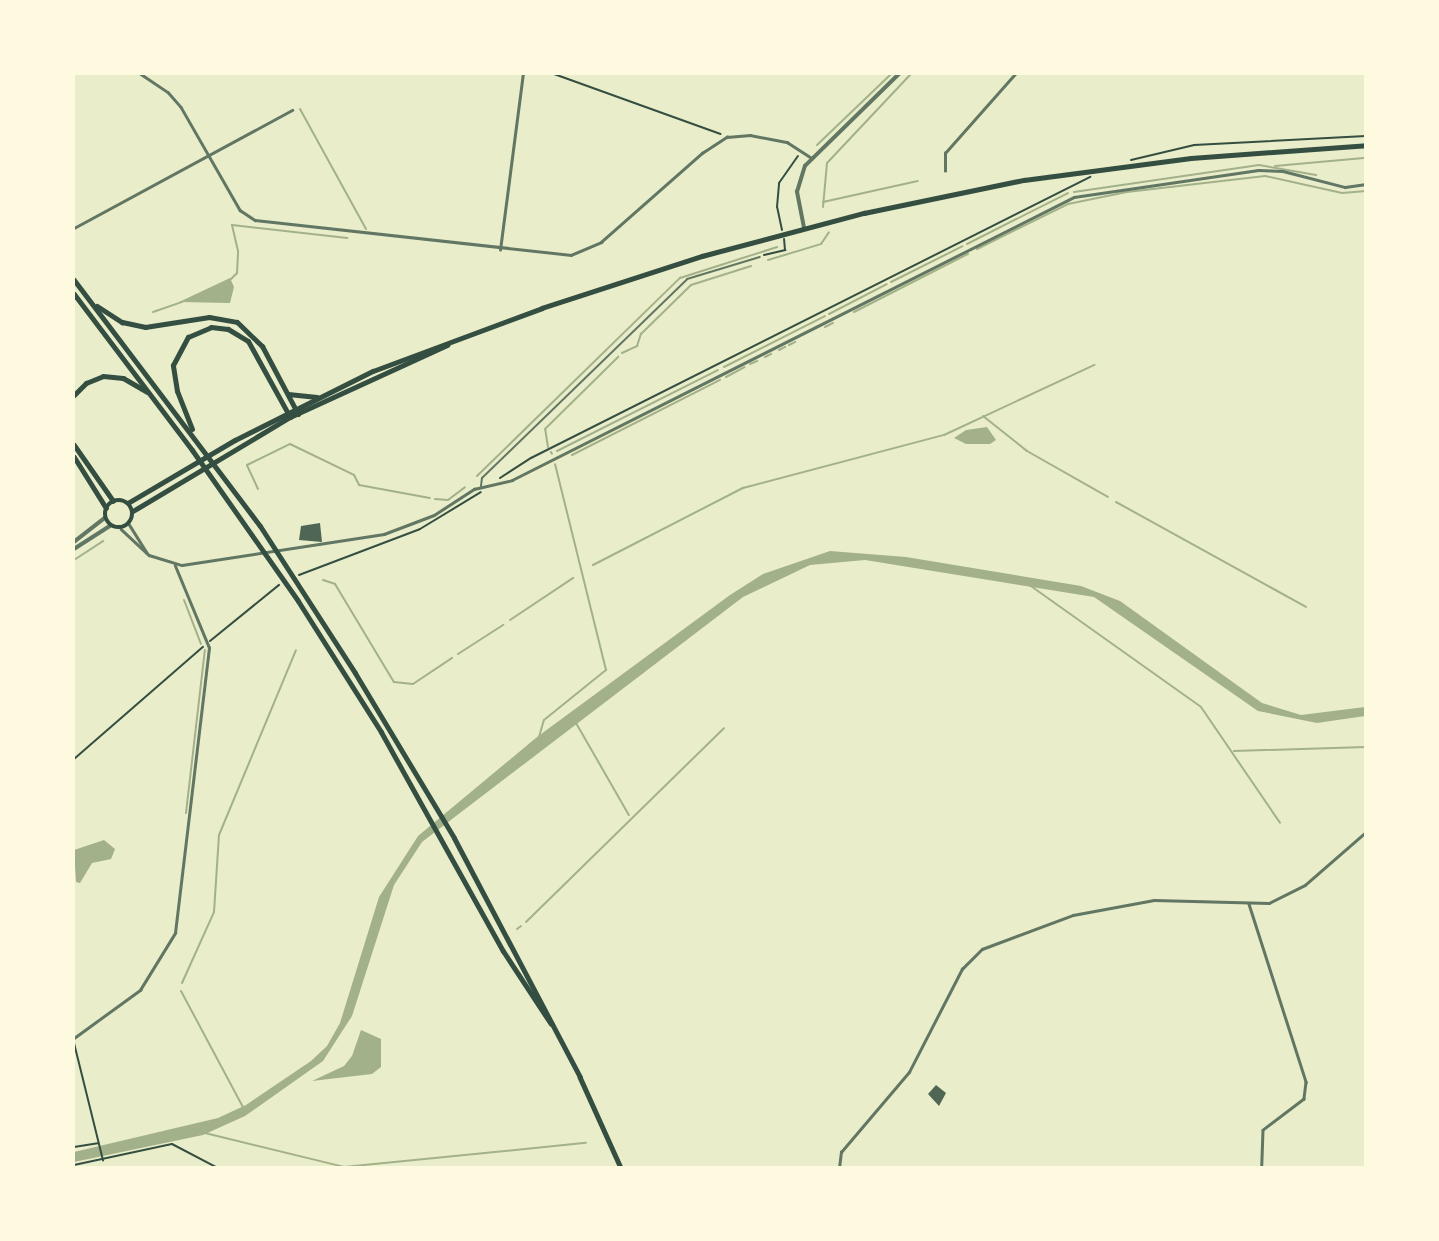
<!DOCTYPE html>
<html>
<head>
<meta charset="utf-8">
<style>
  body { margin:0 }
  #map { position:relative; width:1439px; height:1241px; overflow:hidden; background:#e9edc9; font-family:"Fira Sans Condensed",sans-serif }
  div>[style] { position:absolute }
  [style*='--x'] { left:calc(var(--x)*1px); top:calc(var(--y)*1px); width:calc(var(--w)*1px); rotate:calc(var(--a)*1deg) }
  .water>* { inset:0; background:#a3b18a }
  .stream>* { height:2px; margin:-1px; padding:0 1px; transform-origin:1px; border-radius:1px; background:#a3b18a }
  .building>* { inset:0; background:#4f6655 }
  .path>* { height:2px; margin:-1px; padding:0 1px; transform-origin:1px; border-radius:1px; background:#344e41 }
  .service>* { height:2px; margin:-1px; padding:0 1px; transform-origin:1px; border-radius:1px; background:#617663 }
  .minor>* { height:2.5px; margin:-1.25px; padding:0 1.25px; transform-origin:1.25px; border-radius:1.25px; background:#617663 }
  .tertiary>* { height:3.5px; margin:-1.75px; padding:0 1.75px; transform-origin:1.75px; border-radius:1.75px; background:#617663 }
  .primary>* { height:4.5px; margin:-2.25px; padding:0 2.25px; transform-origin:2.25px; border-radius:2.25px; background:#344e41 }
  .primary>.ring { margin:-2.25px; padding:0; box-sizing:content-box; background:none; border:4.5px solid #344e41; border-radius:50% }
  .trunk>* { height:5px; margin:-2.5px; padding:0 2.5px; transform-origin:2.5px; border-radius:2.5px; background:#344e41 }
  span { translate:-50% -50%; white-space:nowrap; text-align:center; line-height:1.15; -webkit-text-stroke:5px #fefae0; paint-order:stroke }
  .frame { position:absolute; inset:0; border:75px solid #fefae0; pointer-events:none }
</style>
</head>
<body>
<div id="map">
  <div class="water">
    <i style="clip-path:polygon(230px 278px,234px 287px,230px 303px,179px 302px)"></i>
    <i style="clip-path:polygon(987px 427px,996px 440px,990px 444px,966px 444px,954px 438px,966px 430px)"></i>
    <i style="clip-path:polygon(830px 551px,906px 557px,1081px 586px,1120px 601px,1262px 703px,1301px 715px,1365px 707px,1365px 716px,1317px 723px,1258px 711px,1094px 597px,865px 560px,810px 565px,743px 597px,422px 842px,394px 885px,352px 1016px,323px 1061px,245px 1116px,203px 1135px,74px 1162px,74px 1152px,218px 1118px,246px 1105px,311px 1061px,327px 1046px,340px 1023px,379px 897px,418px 836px,537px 737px,730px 595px,763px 574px)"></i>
    <i style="clip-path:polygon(104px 840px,115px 849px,111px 859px,92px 863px,80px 883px,76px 882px,74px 850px)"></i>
    <i style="clip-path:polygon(361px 1030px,381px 1039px,381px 1067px,372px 1074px,312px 1081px,344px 1066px,352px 1056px)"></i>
  </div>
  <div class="stream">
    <i style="--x:300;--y:109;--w:137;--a:61.2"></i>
    <i style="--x:817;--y:145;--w:103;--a:-43.8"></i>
    <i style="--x:1275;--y:166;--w:89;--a:-5.1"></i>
    <i style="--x:1074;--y:192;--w:187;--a:-8.3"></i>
    <i style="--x:1259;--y:165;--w:58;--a:10"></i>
    <i style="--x:823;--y:202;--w:97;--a:-12.5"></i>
    <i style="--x:823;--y:207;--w:44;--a:-84.8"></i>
    <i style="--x:827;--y:163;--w:122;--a:-46.7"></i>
    <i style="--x:967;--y:244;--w:113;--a:-26.8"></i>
    <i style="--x:977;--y:249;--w:102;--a:-26.3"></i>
    <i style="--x:1068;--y:204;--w:60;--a:-11.5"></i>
    <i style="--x:1127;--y:192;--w:139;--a:-6.6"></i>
    <i style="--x:1265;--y:176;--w:79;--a:12.4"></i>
    <i style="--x:1342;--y:193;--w:24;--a:-5"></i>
    <i style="--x:768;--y:260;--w:55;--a:-16.8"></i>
    <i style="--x:821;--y:244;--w:14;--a:-56"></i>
    <i style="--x:230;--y:280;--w:10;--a:-45"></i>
    <i style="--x:237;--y:273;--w:22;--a:-87"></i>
    <i style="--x:238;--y:251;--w:27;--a:-103"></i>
    <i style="--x:232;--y:225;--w:116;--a:6.4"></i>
    <i style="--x:891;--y:282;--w:80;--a:-26.6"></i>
    <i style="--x:153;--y:312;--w:31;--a:-19"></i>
    <i style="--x:854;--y:312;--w:128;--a:-27"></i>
    <i style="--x:829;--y:314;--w:65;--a:-27.3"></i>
    <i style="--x:825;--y:327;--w:9;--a:-27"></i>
    <i style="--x:789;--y:345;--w:7;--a:-27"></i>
    <i style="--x:779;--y:350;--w:7;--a:-27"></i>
    <i style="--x:622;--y:353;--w:17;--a:-25"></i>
    <i style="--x:637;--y:346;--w:13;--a:-72"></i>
    <i style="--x:641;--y:334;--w:70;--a:-44.4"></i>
    <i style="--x:691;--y:285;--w:63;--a:-17.6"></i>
    <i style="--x:765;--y:357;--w:7;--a:-27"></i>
    <i style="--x:750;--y:364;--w:8;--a:-23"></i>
    <i style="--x:724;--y:367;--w:113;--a:-26.8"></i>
    <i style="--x:726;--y:377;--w:21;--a:-28"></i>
    <i style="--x:983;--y:416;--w:56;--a:38.5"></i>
    <i style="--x:1027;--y:451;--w:93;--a:29.6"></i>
    <i style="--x:548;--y:447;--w:18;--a:-99"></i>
    <i style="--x:545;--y:429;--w:103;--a:-44.6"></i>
    <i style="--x:557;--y:451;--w:180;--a:-26.7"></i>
    <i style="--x:551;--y:452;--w:2;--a:63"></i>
    <i style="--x:572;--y:455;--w:166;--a:-26.9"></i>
    <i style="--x:477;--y:476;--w:284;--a:-44.3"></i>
    <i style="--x:680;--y:278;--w:102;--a:-17.7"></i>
    <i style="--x:258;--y:489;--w:26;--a:-115"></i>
    <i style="--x:247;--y:465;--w:48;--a:-26"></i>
    <i style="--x:290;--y:444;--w:71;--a:25.8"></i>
    <i style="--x:354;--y:475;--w:11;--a:63"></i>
    <i style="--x:359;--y:485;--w:72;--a:10.4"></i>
    <i style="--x:435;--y:499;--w:13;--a:4"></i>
    <i style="--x:448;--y:500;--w:21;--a:-37"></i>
    <i style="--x:1116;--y:502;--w:217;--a:28.9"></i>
    <i style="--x:74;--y:560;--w:35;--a:-33"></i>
    <i style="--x:593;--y:565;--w:169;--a:-27.2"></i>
    <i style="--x:743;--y:488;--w:208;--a:-14.8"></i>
    <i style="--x:944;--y:435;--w:166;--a:-25"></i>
    <i style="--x:323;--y:580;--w:13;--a:18"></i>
    <i style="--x:335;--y:584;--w:114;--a:59"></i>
    <i style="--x:394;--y:682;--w:19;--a:6"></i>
    <i style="--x:413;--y:684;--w:47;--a:-33.7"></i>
    <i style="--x:1028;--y:584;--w:212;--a:35.4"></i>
    <i style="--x:1201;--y:707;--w:140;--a:55.7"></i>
    <i style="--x:184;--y:600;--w:47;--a:68.9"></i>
    <i style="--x:510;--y:620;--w:76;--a:-33.7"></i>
    <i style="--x:458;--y:654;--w:54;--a:-32.8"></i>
    <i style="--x:576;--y:723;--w:106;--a:60.1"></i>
    <i style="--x:539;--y:737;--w:18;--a:-74"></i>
    <i style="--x:544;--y:720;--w:80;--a:-38.9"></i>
    <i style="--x:606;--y:670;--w:212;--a:-103.9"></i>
    <i style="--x:1234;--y:751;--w:132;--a:-1.7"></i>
    <i style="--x:186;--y:813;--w:164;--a:-83.4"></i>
    <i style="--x:526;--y:922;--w:277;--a:-44.4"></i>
    <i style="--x:517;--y:929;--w:5;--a:-37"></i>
    <i style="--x:182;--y:983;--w:78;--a:-65.7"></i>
    <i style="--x:214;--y:912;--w:77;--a:-86.3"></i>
    <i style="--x:219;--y:835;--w:200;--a:-67.4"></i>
    <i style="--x:181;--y:991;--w:132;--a:61.9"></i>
    <i style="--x:205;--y:1133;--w:143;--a:13.7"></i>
    <i style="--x:344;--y:1167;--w:243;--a:-5.7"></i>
  </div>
  <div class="building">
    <i style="clip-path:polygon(320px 523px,322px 542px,299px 540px,301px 526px)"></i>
    <i style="clip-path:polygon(936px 1085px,946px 1093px,939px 1106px,928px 1094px)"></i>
  </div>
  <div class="path">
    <i style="--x:554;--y:74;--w:177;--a:19.8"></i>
    <i style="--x:1131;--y:160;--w:65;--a:-13.4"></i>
    <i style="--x:1194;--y:145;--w:172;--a:-3"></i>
    <i style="--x:782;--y:230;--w:24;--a:-102"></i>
    <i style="--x:777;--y:207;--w:24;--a:-85"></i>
    <i style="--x:779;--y:183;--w:33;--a:-55"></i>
    <i style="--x:764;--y:255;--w:22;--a:-13"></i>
    <i style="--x:785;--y:250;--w:11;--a:-95"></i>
    <i style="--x:500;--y:478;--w:37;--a:-33"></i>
    <i style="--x:531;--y:458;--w:626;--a:-26.69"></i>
    <i style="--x:299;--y:575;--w:129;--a:-20.8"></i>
    <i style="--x:420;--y:529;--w:71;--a:-31.2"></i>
    <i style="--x:210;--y:641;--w:89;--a:-39.1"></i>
    <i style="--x:74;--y:759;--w:171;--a:-41"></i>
    <i style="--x:74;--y:1043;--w:121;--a:76.1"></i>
    <i style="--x:74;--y:1147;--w:24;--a:-9"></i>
    <i style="--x:74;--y:1165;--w:100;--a:-12.1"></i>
    <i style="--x:172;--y:1144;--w:52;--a:27.6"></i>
  </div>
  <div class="service">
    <i style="--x:481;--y:486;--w:8;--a:-83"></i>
    <i style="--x:482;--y:478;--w:286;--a:-44.1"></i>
    <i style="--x:687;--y:279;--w:76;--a:-16.8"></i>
  </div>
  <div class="minor">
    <i style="--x:141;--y:74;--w:32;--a:34"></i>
    <i style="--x:168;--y:92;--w:20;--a:49"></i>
    <i style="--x:181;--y:107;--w:119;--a:60.2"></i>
    <i style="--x:240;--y:210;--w:18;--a:34"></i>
    <i style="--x:255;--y:220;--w:318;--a:6.3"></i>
    <i style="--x:571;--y:255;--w:33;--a:-23"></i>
    <i style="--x:601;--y:242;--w:135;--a:-41.4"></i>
    <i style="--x:702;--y:153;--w:30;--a:-33"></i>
    <i style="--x:727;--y:137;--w:23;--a:-5"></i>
    <i style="--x:750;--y:135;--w:38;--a:11"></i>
    <i style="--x:787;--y:142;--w:30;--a:33"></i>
    <i style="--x:945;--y:171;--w:18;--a:-90"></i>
    <i style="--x:945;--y:153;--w:106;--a:-48.5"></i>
    <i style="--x:74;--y:228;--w:248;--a:-28.4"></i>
    <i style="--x:500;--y:250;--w:177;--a:-82.6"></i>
    <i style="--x:129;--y:524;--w:34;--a:58"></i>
    <i style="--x:121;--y:529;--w:38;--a:43"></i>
    <i style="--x:149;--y:555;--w:34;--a:17"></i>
    <i style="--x:182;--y:565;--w:204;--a:-8.7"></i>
    <i style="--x:384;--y:534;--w:53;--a:-20.8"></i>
    <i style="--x:434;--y:515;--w:48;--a:-33"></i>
    <i style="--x:474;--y:489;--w:39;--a:-13"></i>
    <i style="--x:512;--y:480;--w:629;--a:-26.73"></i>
    <i style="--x:1074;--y:197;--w:186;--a:-8.3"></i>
    <i style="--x:1258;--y:170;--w:25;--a:2"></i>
    <i style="--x:1283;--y:171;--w:64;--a:14.5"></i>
    <i style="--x:1345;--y:187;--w:21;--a:-8"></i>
    <i style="--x:1249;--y:904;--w:187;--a:72.2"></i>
    <i style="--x:1306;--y:1082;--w:17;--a:97"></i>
    <i style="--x:1304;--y:1099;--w:51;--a:142.9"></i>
    <i style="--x:1263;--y:1130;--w:38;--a:92"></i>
    <i style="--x:74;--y:1038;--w:82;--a:-36"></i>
    <i style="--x:140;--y:990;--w:67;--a:-58.4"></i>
    <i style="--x:175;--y:933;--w:287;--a:-83.2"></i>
    <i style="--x:209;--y:648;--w:89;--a:-112.5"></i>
    <i style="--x:839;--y:1168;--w:16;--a:-83"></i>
    <i style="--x:841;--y:1152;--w:105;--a:-49.6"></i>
    <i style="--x:909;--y:1072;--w:116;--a:-62.8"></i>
    <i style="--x:962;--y:969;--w:28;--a:-45"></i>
    <i style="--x:982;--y:949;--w:97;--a:-20.5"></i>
    <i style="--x:1073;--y:915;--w:82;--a:-10.5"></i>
    <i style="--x:1154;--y:900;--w:115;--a:1.5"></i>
    <i style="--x:1269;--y:903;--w:40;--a:-26.6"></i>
    <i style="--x:1305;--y:885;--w:81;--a:-41"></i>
  </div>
  <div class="tertiary">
    <i style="--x:804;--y:228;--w:37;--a:-101"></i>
    <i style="--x:797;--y:192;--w:27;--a:-73"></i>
    <i style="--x:805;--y:166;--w:132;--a:-44.4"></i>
    <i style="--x:74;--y:542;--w:39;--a:-38"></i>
    <i style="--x:74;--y:549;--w:43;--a:-32.6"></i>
  </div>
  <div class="primary">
    <i class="ring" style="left:105px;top:500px;width:23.5px;height:23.5px"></i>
    <i style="--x:128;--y:503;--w:124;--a:-30.5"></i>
    <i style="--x:235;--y:440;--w:154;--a:-26.6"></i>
    <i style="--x:373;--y:371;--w:180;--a:-20.4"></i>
    <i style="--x:542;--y:308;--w:168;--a:-18"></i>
    <i style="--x:702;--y:256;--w:168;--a:-14.9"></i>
    <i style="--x:864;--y:213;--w:163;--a:-11.7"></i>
    <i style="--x:1024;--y:180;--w:168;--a:-7.5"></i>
    <i style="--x:1191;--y:158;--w:175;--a:-4.2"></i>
    <i style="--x:133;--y:511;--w:183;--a:-30.9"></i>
    <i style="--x:290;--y:417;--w:173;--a:-24.6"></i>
    <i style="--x:580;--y:1077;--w:100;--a:65.7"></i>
  </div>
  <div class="trunk">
    <i style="--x:74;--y:280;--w:308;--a:52.9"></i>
    <i style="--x:260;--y:526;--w:175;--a:57.1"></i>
    <i style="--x:355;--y:673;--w:192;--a:59"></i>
    <i style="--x:454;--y:838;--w:270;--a:62.2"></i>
    <i style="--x:74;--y:294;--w:196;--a:52.9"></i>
    <i style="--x:192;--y:450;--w:184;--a:54.9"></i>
    <i style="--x:298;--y:601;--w:155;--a:57.6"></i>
    <i style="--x:381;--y:732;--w:251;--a:60.9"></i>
    <i style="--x:503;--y:951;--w:87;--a:56.7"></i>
    <i style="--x:97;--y:306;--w:30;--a:33"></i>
    <i style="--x:122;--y:322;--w:24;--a:12"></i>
    <i style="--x:145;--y:327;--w:65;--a:-8.9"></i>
    <i style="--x:209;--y:317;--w:28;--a:10"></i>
    <i style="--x:237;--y:322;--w:35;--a:44"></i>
    <i style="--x:262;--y:346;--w:77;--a:62.1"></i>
    <i style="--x:288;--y:394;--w:29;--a:6"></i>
    <i style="--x:74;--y:395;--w:17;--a:-45"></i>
    <i style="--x:86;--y:383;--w:18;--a:-22"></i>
    <i style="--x:103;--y:376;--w:20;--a:6"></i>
    <i style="--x:123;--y:378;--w:28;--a:30"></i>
    <i style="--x:192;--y:429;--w:41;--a:-111.5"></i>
    <i style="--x:177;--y:391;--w:26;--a:-99"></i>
    <i style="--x:173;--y:365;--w:32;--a:-62"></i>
    <i style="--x:188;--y:337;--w:25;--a:-23"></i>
    <i style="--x:211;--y:327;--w:17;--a:7"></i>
    <i style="--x:228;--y:329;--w:23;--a:31"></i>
    <i style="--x:248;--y:341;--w:87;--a:61.1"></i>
    <i style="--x:74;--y:445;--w:68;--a:55.1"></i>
    <i style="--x:74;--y:457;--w:60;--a:57.9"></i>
  </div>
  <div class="frame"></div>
</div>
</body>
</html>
